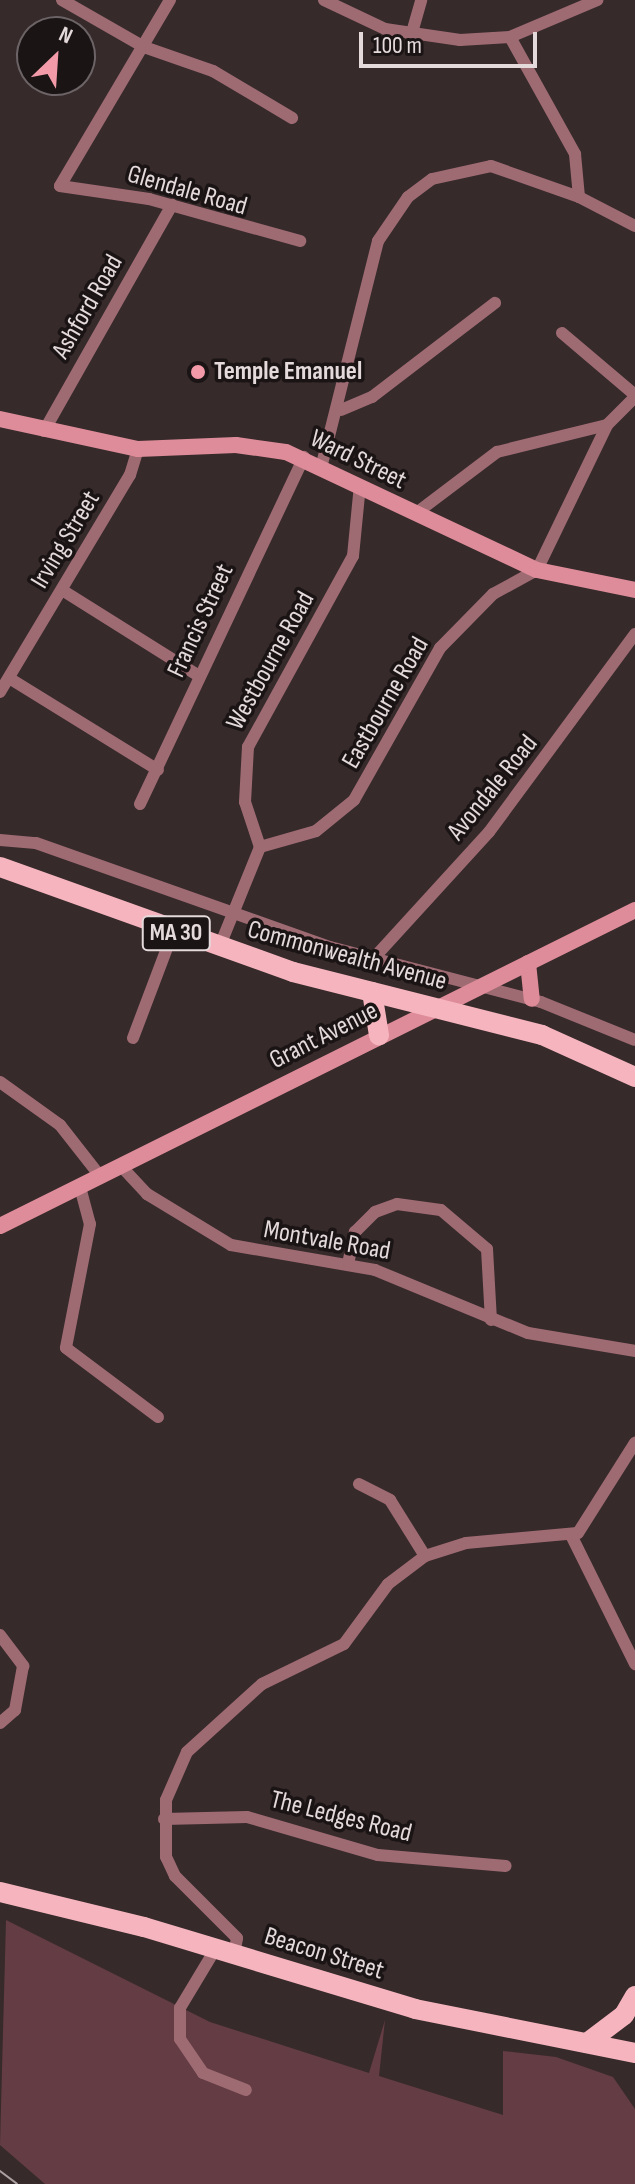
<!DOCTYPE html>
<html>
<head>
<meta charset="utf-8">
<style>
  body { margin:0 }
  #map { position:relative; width:635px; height:2184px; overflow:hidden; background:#372a2b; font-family:"Sofia Sans Condensed",sans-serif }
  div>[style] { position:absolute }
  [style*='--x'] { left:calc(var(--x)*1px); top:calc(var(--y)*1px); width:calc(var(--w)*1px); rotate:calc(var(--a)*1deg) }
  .green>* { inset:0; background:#643c43 }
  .street>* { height:12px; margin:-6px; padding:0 6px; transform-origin:6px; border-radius:6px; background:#9f6b73 }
  .secondary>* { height:16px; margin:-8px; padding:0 8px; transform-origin:8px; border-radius:8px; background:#de8c99 }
  .primary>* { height:20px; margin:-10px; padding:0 10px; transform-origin:10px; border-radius:10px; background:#f6b5be }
  .tram>* { height:2px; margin:-1px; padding:0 1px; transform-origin:1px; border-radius:1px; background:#aa9fa1 }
  .dots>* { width:22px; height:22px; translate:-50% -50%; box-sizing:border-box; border:4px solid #1a1415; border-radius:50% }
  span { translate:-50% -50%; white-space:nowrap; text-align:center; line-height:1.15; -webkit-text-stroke:7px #1a1415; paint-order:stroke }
  .shield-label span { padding:2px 6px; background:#1a1415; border:2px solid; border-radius:6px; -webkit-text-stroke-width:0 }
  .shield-label { font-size:24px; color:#e4dadc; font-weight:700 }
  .street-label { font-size:26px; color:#e4dadc }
  .poi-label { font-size:26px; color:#e4dadc; font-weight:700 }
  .left { translate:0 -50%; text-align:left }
  .north { position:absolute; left:16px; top:16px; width:80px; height:80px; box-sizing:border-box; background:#1a1415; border:2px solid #6b6365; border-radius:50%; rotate:25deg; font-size:22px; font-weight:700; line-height:32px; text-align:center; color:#e4dadc }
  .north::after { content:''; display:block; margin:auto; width:28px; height:36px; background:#f39aa9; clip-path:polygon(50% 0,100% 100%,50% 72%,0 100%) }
  .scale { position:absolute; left:359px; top:32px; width:178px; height:36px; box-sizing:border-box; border:4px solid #e4dadc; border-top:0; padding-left:10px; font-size:24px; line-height:28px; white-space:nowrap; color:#e4dadc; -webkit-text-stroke:6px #1a1415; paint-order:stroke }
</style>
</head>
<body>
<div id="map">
  <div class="green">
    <i style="clip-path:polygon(6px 1920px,210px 2022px,369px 2073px,385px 2020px,379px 2076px,503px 2115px,503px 2051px,556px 2057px,613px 2077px,635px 2109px,635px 2184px,45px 2184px,0 2145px)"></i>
  </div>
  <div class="street">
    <i style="--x:62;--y:0;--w:95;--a:29.8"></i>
    <i style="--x:144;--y:47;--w:73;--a:19.2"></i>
    <i style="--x:213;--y:71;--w:92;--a:30.7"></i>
    <i style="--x:170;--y:0;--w:216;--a:120.6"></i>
    <i style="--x:60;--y:186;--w:90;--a:8.3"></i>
    <i style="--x:149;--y:199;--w:157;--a:15.5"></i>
    <i style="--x:324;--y:0;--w:68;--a:25.4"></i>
    <i style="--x:385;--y:29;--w:76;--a:8.3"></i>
    <i style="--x:460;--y:40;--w:50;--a:-3.4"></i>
    <i style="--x:510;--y:37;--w:95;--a:-23"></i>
    <i style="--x:411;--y:36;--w:37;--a:-74"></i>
    <i style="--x:510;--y:37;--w:134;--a:60.9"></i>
    <i style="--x:575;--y:154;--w:43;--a:84.7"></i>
    <i style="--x:579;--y:197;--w:63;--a:27.4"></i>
    <i style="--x:562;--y:333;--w:96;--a:40.3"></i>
    <i style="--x:341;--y:410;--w:34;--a:-23"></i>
    <i style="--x:372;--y:397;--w:155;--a:-37.4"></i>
    <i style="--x:44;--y:431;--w:260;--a:-60.5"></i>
    <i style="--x:322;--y:464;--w:230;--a:-75.9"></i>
    <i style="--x:378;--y:241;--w:53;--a:-55.7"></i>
    <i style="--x:408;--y:197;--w:30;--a:-37"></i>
    <i style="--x:432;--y:179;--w:60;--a:-12.4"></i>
    <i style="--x:491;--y:166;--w:93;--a:19.4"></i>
    <i style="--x:415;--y:514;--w:103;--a:-37.1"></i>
    <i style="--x:497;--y:452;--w:113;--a:-13.8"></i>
    <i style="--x:62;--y:590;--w:162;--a:32.1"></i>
    <i style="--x:9;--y:678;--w:175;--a:31.7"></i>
    <i style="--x:0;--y:692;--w:253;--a:-59.1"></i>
    <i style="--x:130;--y:475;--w:27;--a:-73"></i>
    <i style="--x:140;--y:804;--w:384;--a:-64.7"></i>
    <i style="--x:0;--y:840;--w:36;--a:5"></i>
    <i style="--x:36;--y:843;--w:312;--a:19.5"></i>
    <i style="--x:330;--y:947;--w:218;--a:14.6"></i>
    <i style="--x:541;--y:1002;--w:101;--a:22"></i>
    <i style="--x:260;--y:847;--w:58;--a:-15.9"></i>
    <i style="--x:316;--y:831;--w:49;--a:-39.2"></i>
    <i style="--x:354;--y:800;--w:175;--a:-60.5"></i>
    <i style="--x:440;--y:648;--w:76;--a:-45.5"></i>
    <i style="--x:493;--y:594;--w:50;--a:-28.6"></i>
    <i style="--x:537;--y:570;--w:161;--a:-64.2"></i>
    <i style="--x:607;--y:425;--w:40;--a:-45"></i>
    <i style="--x:219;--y:948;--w:109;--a:-67.9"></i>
    <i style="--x:260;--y:847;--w:47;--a:-108.4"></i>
    <i style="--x:245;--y:802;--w:55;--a:-86.9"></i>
    <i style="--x:248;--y:747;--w:218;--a:-61.2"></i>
    <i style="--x:353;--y:556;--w:71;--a:-84.4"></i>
    <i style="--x:373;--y:959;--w:172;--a:-47.6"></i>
    <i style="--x:489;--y:832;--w:246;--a:-53.6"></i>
    <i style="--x:133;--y:1038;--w:113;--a:-69.3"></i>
    <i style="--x:0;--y:1082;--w:74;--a:35.6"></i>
    <i style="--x:60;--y:1125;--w:65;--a:51.9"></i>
    <i style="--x:120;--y:1165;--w:40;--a:47"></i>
    <i style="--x:147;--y:1194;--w:98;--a:31.3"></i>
    <i style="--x:231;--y:1245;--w:146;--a:9.8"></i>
    <i style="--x:375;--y:1270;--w:165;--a:22.4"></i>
    <i style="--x:528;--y:1333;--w:109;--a:9.5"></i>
    <i style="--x:80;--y:1187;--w:38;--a:75"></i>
    <i style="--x:90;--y:1224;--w:126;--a:101"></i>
    <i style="--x:66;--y:1348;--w:115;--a:36.9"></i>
    <i style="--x:348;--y:1264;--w:33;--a:-78"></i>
    <i style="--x:355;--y:1232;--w:28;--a:-45"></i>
    <i style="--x:375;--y:1212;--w:23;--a:-20"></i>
    <i style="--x:397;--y:1204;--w:44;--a:7.8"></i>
    <i style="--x:441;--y:1210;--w:60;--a:40.3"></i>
    <i style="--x:487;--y:1249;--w:71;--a:86.8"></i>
    <i style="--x:359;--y:1484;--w:35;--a:27"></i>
    <i style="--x:390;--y:1500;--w:66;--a:58"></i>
    <i style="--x:572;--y:1537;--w:142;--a:63.6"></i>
    <i style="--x:0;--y:1635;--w:39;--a:53"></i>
    <i style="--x:23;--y:1666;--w:45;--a:100.3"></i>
    <i style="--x:15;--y:1710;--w:20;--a:139"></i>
    <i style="--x:164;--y:1819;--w:83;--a:-1.4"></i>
    <i style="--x:247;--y:1817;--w:136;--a:16.2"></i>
    <i style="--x:378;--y:1855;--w:128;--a:4.9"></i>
    <i style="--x:216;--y:1948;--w:70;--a:121"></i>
    <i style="--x:180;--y:2008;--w:31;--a:90"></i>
    <i style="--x:180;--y:2039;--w:41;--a:55.9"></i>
    <i style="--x:203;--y:2073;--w:46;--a:21.6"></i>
    <i style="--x:234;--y:1954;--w:16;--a:-79"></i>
    <i style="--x:237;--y:1938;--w:88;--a:-135"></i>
    <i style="--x:175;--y:1876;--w:21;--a:-115"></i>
    <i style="--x:166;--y:1857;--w:57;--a:-90"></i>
    <i style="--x:166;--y:1800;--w:52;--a:-66.4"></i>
    <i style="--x:187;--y:1752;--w:101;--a:-42.2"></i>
    <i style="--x:262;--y:1684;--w:91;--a:-26"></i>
    <i style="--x:344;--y:1644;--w:74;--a:-53.7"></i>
    <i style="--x:388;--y:1584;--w:46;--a:-37.1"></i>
    <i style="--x:425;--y:1556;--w:43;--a:-17.6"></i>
    <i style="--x:466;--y:1543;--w:112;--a:-5.1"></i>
    <i style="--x:578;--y:1533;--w:107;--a:-57.7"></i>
  </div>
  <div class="secondary">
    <i style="--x:0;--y:419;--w:141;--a:12.3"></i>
    <i style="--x:138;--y:449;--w:98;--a:-2.3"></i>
    <i style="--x:236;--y:445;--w:50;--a:8"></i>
    <i style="--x:286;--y:452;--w:277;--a:25.2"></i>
    <i style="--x:537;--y:570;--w:100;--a:11.5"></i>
    <i style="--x:528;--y:963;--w:36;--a:84"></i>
    <i style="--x:0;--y:1226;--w:709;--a:-26.46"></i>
  </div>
  <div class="primary">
    <i style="--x:0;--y:867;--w:311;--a:19.7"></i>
    <i style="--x:293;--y:972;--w:257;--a:14.2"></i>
    <i style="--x:542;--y:1035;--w:102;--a:24.3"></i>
    <i style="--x:372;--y:992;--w:44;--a:80.8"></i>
    <i style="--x:0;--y:1892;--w:148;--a:13.7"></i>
    <i style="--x:144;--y:1927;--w:283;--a:16.8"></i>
    <i style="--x:415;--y:2009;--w:224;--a:11.3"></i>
    <i style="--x:587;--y:2043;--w:46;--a:-37.1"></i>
    <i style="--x:624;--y:2015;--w:22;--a:-60"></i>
  </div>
  <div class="tram">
    <i style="--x:0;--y:2171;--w:21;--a:37"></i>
  </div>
  <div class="dots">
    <i style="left:198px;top:372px;background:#f39aa9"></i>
  </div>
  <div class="shield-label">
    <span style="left:176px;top:933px">MA 30</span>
  </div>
  <div class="street-label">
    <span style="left:187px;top:191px;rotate:16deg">Glendale Road</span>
    <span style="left:88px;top:307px;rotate:-60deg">Ashford Road</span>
    <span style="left:358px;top:460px;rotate:26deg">Ward Street</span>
    <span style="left:66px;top:540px;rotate:-59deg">Irving Street</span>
    <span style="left:201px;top:621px;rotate:-65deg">Francis Street</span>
    <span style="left:271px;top:661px;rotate:-61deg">Westbourne Road</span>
    <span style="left:386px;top:703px;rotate:-60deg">Eastbourne Road</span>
    <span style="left:493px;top:788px;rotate:-51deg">Avondale Road</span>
    <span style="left:347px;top:956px;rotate:15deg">Commonwealth Avenue</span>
    <span style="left:324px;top:1036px;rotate:-27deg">Grant Avenue</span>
    <span style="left:327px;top:1241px;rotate:10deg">Montvale Road</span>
    <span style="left:341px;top:1817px;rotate:14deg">The Ledges Road</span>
    <span style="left:324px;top:1954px;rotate:17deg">Beacon Street</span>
  </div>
  <div class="poi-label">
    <span class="left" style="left:214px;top:372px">Temple Emanuel</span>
  </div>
  <div class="north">N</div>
  <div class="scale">100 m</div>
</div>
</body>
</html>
